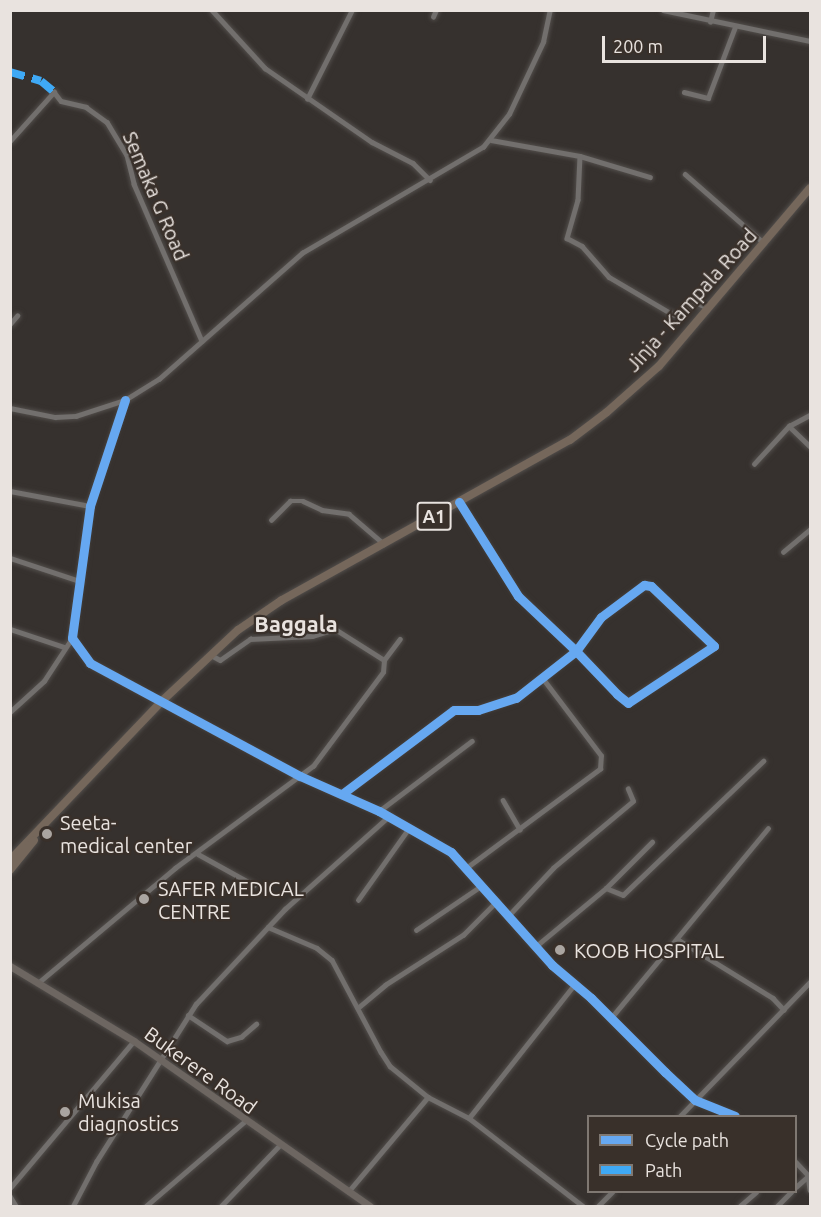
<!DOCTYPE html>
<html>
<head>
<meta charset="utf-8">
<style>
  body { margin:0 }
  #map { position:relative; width:821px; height:1217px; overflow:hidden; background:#36312e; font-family:Ubuntu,sans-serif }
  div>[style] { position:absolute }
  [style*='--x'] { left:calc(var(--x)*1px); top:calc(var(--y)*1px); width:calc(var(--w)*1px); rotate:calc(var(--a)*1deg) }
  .roads { filter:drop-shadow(0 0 2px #524e4b) drop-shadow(0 0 2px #524e4b) }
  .street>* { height:4.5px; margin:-2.25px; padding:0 2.25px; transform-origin:2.25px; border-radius:2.25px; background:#726f6d }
  .secondary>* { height:7px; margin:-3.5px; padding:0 3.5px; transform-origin:3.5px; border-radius:3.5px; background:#6d6661 }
  .highway>* { height:8px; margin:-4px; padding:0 4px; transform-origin:4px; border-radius:4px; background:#75675b }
  .quiet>* { height:8px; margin-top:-4px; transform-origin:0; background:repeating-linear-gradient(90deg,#3fa9f5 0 15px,transparent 0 23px) }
  .cycleway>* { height:9px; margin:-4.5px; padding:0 4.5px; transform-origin:4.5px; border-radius:4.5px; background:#66a8f1 }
  .dots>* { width:16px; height:16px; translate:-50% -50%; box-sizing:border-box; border:3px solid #39302a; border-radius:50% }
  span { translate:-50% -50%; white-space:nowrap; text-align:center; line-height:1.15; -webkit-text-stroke:4.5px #39302a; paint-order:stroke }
  .shield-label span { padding:2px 4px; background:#39302a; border:2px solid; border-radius:4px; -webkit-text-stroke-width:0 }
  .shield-label { font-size:18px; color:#e9e3df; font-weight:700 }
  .street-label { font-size:20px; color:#e9e3df }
  .poi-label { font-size:20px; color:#e9e3df }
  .left { translate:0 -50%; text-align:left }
  .quarter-label { font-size:22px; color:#e9e3df; font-weight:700 }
  .frame { position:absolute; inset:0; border:12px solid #e9e3df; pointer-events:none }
  .legend { position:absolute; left:587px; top:1115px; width:210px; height:78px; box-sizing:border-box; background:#39302a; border:2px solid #7f7872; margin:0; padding:8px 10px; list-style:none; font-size:18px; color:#e9e3df }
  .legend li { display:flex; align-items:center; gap:12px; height:30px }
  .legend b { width:30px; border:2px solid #7f7872 }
  .scale { position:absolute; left:602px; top:36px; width:164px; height:27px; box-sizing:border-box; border:3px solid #e9e3df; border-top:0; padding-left:8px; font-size:18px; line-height:21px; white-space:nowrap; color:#e9e3df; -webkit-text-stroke:4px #39302a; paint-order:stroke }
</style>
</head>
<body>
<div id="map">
  <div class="roads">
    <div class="street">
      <i style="--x:212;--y:10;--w:79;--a:47.6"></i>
      <i style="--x:265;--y:68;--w:130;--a:34.7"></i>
      <i style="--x:372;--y:142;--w:46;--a:27.1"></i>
      <i style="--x:413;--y:163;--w:24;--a:45"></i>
      <i style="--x:663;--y:10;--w:150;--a:11.9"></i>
      <i style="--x:433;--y:17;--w:8;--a:-67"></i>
      <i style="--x:710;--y:22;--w:12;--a:-76"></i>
      <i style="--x:684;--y:92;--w:25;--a:14"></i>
      <i style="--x:708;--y:98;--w:76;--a:-69.2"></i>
      <i style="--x:307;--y:99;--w:100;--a:-63.2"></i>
      <i style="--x:491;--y:140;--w:90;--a:10.2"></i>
      <i style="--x:580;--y:156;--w:73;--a:16.7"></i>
      <i style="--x:10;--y:141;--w:66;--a:-48.1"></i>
      <i style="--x:54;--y:92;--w:11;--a:52"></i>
      <i style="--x:61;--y:101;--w:26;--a:13"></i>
      <i style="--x:86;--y:107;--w:26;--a:36"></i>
      <i style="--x:107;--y:122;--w:39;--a:59"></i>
      <i style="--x:127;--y:155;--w:30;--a:76"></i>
      <i style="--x:134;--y:184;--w:171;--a:66.6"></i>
      <i style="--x:580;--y:156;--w:44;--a:92.6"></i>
      <i style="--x:578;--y:200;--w:40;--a:106"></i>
      <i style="--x:567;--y:238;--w:17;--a:28"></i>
      <i style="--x:582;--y:246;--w:41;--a:48.9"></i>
      <i style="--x:609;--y:277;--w:73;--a:30.4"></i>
      <i style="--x:672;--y:314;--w:8;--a:14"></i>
      <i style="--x:680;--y:316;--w:21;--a:-43"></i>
      <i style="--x:695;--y:302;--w:14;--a:25"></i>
      <i style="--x:685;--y:174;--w:105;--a:41.1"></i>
      <i style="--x:10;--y:324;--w:11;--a:-49"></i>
      <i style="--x:125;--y:400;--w:112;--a:108.3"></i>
      <i style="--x:90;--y:506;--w:133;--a:97.8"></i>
      <i style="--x:72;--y:638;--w:31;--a:54"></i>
      <i style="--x:90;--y:663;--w:238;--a:28.3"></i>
      <i style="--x:300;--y:776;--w:86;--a:23.9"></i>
      <i style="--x:379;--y:811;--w:83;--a:29.7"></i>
      <i style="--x:451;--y:852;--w:152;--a:48.2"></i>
      <i style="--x:552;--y:965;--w:51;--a:40.2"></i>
      <i style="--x:591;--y:998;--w:105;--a:45"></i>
      <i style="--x:665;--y:1072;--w:41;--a:43"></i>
      <i style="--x:695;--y:1100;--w:43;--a:21.8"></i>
      <i style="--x:10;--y:408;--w:46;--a:11.3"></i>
      <i style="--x:55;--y:417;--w:21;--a:-3"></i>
      <i style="--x:76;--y:416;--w:52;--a:-18.1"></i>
      <i style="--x:125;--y:400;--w:40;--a:-32"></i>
      <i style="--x:159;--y:379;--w:191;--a:-41.4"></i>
      <i style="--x:302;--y:253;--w:210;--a:-30.4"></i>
      <i style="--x:483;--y:147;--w:42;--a:-51.8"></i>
      <i style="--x:509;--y:114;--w:80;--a:-64.7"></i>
      <i style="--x:543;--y:42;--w:33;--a:-78"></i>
      <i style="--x:789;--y:426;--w:29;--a:44"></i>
      <i style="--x:754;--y:464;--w:52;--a:-47.4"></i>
      <i style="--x:789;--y:426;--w:24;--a:-28"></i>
      <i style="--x:10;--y:491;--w:81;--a:10.6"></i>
      <i style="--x:271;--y:520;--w:27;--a:-45"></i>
      <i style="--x:290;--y:501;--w:13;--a:0"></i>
      <i style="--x:303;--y:501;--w:21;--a:25"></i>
      <i style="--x:322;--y:510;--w:27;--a:8"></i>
      <i style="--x:349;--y:514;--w:46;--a:40.6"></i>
      <i style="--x:783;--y:552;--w:35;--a:-40"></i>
      <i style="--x:10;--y:558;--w:74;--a:18.2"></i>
      <i style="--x:10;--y:629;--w:57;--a:18.4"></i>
      <i style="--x:211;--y:655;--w:10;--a:29"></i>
      <i style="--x:220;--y:660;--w:37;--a:-35"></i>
      <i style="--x:250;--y:639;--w:62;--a:-2.8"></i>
      <i style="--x:312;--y:636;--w:24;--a:-17"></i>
      <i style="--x:335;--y:629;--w:58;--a:32.3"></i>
      <i style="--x:10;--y:712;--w:46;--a:-42.4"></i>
      <i style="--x:44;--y:681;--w:51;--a:-56.9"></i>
      <i style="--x:342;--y:794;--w:140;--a:-36.9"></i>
      <i style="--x:454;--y:710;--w:24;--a:0"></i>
      <i style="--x:478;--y:710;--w:40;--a:-18"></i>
      <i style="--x:516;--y:698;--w:76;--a:-38.1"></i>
      <i style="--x:576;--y:651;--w:42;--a:-53.7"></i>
      <i style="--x:601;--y:617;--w:54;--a:-36.7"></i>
      <i style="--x:644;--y:585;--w:7;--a:8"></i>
      <i style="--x:651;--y:586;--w:87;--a:43.6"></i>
      <i style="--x:714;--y:646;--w:103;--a:146.5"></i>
      <i style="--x:628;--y:703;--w:14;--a:-141"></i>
      <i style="--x:617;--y:694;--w:59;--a:-133.6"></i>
      <i style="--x:576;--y:651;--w:80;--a:-136.5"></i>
      <i style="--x:518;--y:596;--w:111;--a:-122.1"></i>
      <i style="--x:503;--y:800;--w:34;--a:60"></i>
      <i style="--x:379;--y:811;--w:116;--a:-37"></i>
      <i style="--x:198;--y:854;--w:64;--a:29"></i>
      <i style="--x:466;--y:868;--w:167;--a:-36.5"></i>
      <i style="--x:600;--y:769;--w:13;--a:-86"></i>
      <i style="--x:601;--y:756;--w:98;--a:-127.1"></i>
      <i style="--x:606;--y:888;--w:18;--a:22"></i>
      <i style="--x:623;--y:895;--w:194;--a:-43.7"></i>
      <i style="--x:358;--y:900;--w:88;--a:-54.7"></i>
      <i style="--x:508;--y:916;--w:66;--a:-46.8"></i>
      <i style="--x:553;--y:868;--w:104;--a:-39.9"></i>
      <i style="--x:633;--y:801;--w:13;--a:-113"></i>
      <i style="--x:268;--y:927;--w:53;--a:23.2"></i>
      <i style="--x:317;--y:948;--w:19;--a:39"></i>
      <i style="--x:332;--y:960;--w:104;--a:62"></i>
      <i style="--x:381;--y:1052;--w:17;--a:57"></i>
      <i style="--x:390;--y:1066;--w:49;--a:39.2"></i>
      <i style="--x:416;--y:930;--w:78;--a:-34.1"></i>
      <i style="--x:677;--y:939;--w:113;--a:31.6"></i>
      <i style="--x:773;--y:998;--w:16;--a:47"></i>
      <i style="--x:535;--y:947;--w:92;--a:-39.7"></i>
      <i style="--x:606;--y:888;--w:65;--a:-45"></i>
      <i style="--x:38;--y:983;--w:179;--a:-40"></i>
      <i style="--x:175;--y:868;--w:172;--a:-36.5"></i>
      <i style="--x:313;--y:766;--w:117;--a:-53.3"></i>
      <i style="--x:383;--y:672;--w:12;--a:-85"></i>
      <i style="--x:384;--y:660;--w:26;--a:-53"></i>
      <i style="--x:359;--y:1007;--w:34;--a:-40"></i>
      <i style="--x:385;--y:985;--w:93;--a:-32.7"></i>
      <i style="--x:463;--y:935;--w:47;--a:-45"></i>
      <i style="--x:188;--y:1015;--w:47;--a:33.7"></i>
      <i style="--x:227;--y:1041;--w:15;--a:-16"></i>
      <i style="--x:241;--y:1037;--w:20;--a:-41"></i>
      <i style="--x:611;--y:1018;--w:246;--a:-50.4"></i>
      <i style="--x:680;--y:1116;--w:187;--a:-45.9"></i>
      <i style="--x:469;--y:1118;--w:171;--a:-51.7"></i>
      <i style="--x:796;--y:1162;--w:18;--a:47"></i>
      <i style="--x:808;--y:1175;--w:15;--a:82"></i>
      <i style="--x:796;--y:1187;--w:15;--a:-42"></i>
      <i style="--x:10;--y:1188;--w:192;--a:-49.9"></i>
      <i style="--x:348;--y:1192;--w:124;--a:-49.9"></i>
      <i style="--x:428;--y:1097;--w:46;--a:27.1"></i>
      <i style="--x:469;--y:1118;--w:144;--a:37.7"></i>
      <i style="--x:10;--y:1196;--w:12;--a:59"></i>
      <i style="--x:73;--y:1206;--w:50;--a:-62.4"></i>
      <i style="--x:96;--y:1162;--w:187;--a:-57.7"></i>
      <i style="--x:196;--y:1004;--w:130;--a:-46.9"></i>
      <i style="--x:285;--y:909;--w:140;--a:-41.8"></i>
      <i style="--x:146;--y:1206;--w:129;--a:-40.6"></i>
      <i style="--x:221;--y:1206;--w:83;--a:-46"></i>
      <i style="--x:598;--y:1206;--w:20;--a:-45"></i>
      <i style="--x:740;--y:1206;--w:21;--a:-41"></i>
      <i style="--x:777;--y:1206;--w:20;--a:-45"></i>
    </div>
    <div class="secondary">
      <i style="--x:10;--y:966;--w:145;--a:31.2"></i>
      <i style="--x:134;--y:1041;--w:288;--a:35"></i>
    </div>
    <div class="highway">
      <i style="--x:10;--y:860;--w:220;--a:-46.3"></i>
      <i style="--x:162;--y:701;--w:104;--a:-43.1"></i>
      <i style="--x:238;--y:630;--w:53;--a:-34.3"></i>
      <i style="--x:282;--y:600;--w:329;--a:-29.1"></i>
      <i style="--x:570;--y:440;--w:46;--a:-37.1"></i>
      <i style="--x:607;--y:412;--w:69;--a:-41.5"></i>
      <i style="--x:659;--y:366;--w:233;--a:-49.7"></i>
      <i style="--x:10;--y:870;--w:38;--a:-51"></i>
    </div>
  </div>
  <div class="quiet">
    <i style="--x:10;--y:72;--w:32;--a:16"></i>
    <i style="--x:41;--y:81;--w:17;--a:40"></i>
  </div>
  <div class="cycleway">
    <i style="--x:125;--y:400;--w:112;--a:108.3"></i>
    <i style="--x:90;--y:506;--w:133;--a:97.8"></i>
    <i style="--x:72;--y:638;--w:31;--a:54"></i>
    <i style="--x:90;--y:663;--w:238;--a:28.3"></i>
    <i style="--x:300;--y:776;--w:86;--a:23.9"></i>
    <i style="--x:379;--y:811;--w:83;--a:29.7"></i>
    <i style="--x:451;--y:852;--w:152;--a:48.2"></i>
    <i style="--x:552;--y:965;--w:51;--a:40.2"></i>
    <i style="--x:591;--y:998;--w:105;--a:45"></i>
    <i style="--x:665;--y:1072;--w:41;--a:43"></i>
    <i style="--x:695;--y:1100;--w:43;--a:21.8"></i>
    <i style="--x:342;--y:794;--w:140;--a:-36.9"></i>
    <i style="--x:454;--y:710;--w:24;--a:0"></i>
    <i style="--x:478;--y:710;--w:40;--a:-18"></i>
    <i style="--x:516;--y:698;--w:76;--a:-38.1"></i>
    <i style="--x:576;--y:651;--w:42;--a:-53.7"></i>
    <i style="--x:601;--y:617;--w:54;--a:-36.7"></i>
    <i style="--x:644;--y:585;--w:7;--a:8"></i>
    <i style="--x:651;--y:586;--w:87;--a:43.6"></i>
    <i style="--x:714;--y:646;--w:103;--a:146.5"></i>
    <i style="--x:628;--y:703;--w:14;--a:-141"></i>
    <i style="--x:617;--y:694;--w:59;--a:-133.6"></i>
    <i style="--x:576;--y:651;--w:80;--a:-136.5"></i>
    <i style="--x:518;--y:596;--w:111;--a:-122.1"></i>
  </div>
  <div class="dots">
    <i style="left:47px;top:834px;background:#aaa5a1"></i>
    <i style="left:144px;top:899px;background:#aaa5a1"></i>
    <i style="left:560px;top:950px;background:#aaa5a1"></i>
    <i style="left:65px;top:1112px;background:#aaa5a1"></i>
  </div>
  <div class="shield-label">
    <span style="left:434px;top:516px">A1</span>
  </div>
  <div class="street-label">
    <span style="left:156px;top:196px;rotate:67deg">Semaka G Road</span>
    <span style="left:691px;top:300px;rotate:-48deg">Jinja - Kampala Road</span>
    <span style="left:201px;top:1070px;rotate:36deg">Bukerere Road</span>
  </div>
  <div class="poi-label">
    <span class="left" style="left:60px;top:834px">Seeta-<br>medical center</span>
    <span class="left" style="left:158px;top:900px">SAFER MEDICAL<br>CENTRE</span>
    <span class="left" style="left:574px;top:950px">KOOB HOSPITAL</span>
    <span class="left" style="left:78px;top:1112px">Mukisa<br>diagnostics</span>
  </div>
  <div class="quarter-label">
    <span style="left:296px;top:624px">Baggala</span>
  </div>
  <div class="frame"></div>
  <ul class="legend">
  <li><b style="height:8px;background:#66a8f1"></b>Cycle path</li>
  <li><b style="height:8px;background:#3fa9f5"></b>Path</li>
  </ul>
  <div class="scale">200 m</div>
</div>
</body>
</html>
